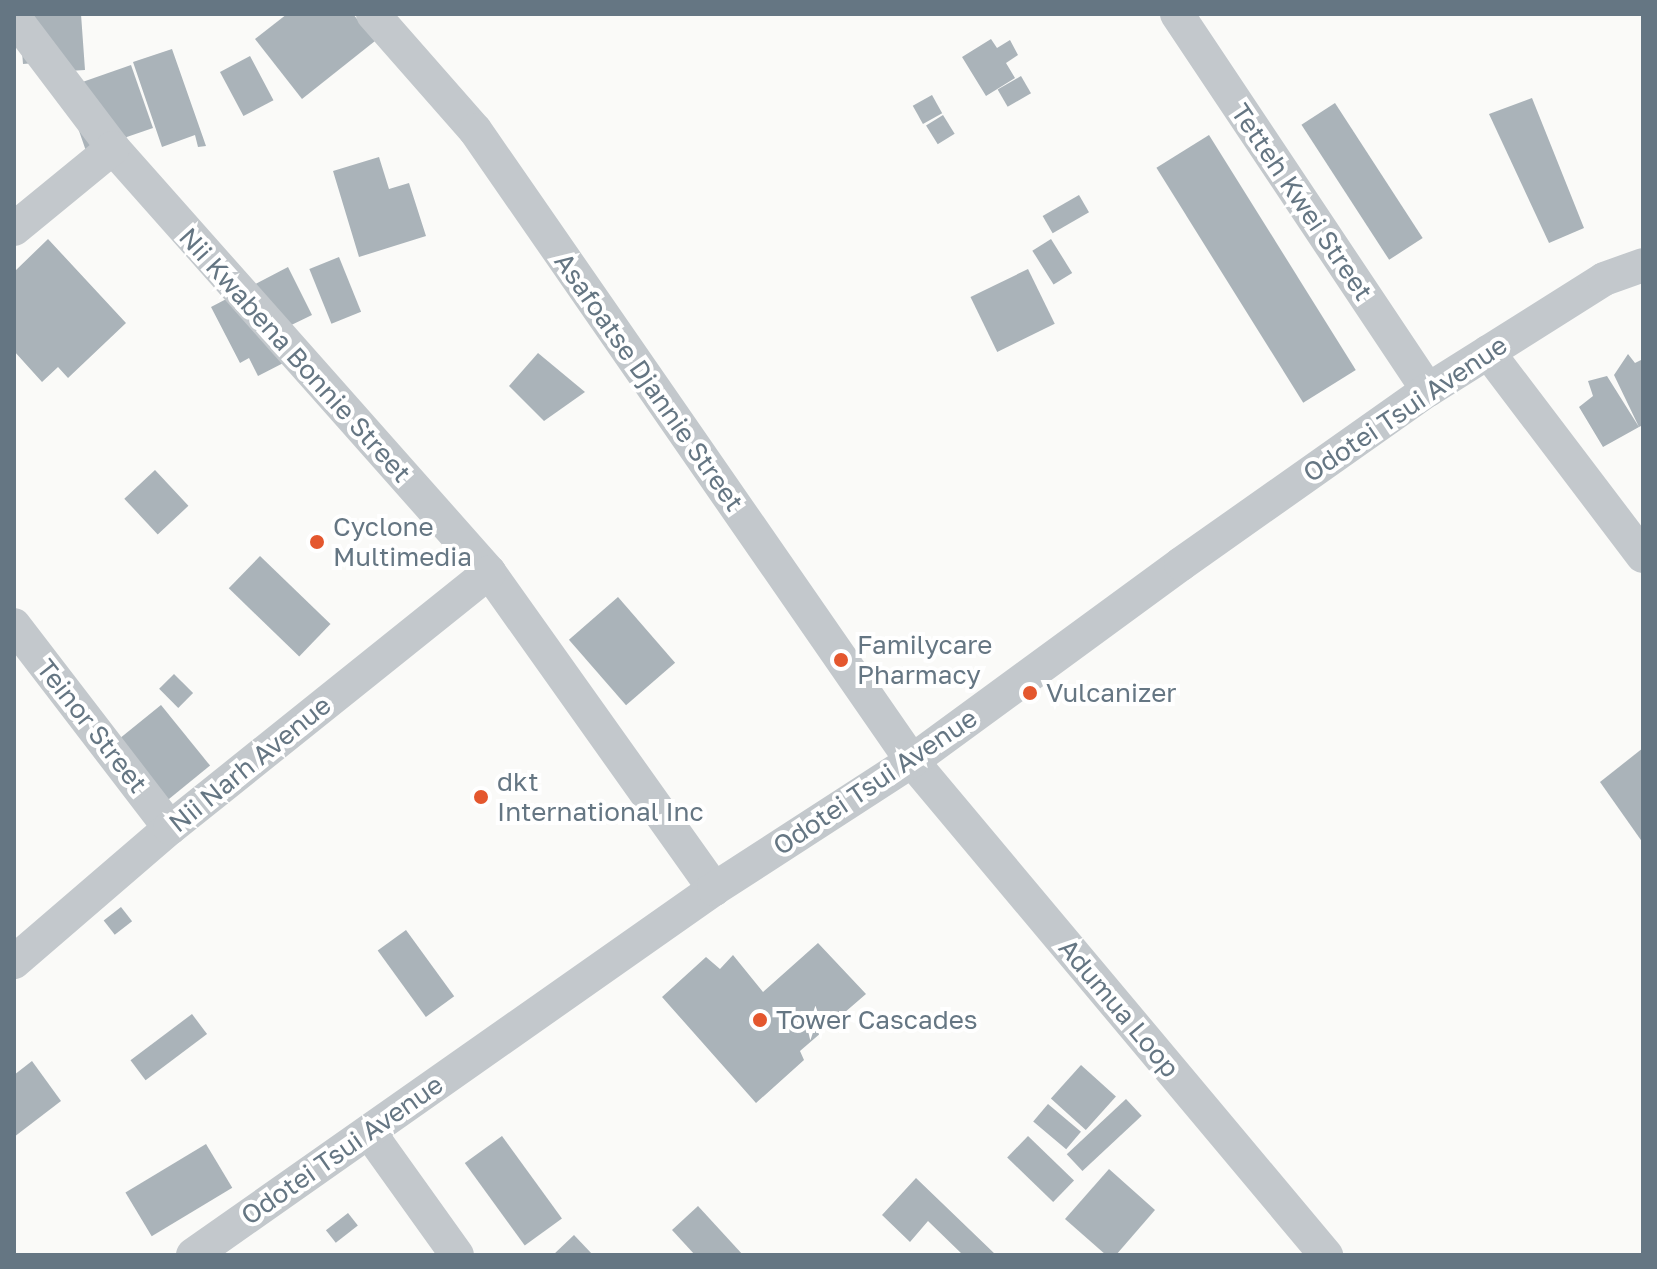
<!DOCTYPE html>
<html>
<head>
<meta charset="utf-8">
<style>
  body { margin:0 }
  #map { position:relative; width:1657px; height:1269px; overflow:hidden; background:#fafaf8; font-family:"Golos Text",sans-serif }
  div>[style] { position:absolute }
  [style*='--x'] { left:calc(var(--x)*1px); top:calc(var(--y)*1px); width:calc(var(--w)*1px); rotate:calc(var(--a)*1deg) }
  .building>* { inset:0; background:#aab3b9; transform-origin:0 0 }
  .minor>* { height:34px; margin:-17px; padding:0 17px; transform-origin:17px; border-radius:17px; background:#c3c8cc }
  .dots>* { width:22px; height:22px; translate:-50% -50%; box-sizing:border-box; border:4px solid #fff; border-radius:50% }
  span { translate:-50% -50%; white-space:nowrap; text-align:center; line-height:1.15; -webkit-text-stroke:8px #fff; paint-order:stroke }
  .street-label { font-size:26px; color:#657683 }
  .poi-label { font-size:26px; color:#657683 }
  .left { translate:0 -50%; text-align:left }
  .frame { position:absolute; inset:0; border:16px solid #657683; pointer-events:none }
</style>
</head>
<body>
<div id="map">
  <div class="building">
    <i style="clip-path:polygon(19px 14px,81px 14px,85px 70px,36px 73px,35px 63px,23px 64px)"></i>
    <i style="clip-path:polygon(287px 14px,353px 14px,375px 41px,302px 99px,255px 39px)"></i>
    <i style="clip-path:polygon(991px 39px,997px 48px,1010px 40px,1018px 55px,1006px 63px,1015px 78px,986px 96px,962px 57px)"></i>
    <i style="clip-path:polygon(172px 49px,206px 146px,198px 147px,195px 135px,162px 147px,133px 62px)"></i>
    <i style="left:250px;top:56px;width:50px;height:34px;rotate:62deg"></i>
    <i style="clip-path:polygon(131px 65px,153px 128px,86px 151px,68px 99px,71px 86px)"></i>
    <i style="left:1021px;top:76px;width:20px;height:27px;rotate:60deg"></i>
    <i style="left:932px;top:95px;width:21px;height:22px;rotate:61deg"></i>
    <i style="clip-path:polygon(1532px 98px,1584px 228px,1549px 243px,1489px 114px)"></i>
    <i style="left:1335px;top:103px;width:161px;height:40px;rotate:57deg"></i>
    <i style="left:943px;top:115px;width:22px;height:20px;rotate:58deg"></i>
    <i style="left:1209px;top:135px;width:277px;height:62px;rotate:58deg"></i>
    <i style="clip-path:polygon(379px 157px,389px 189px,409px 183px,426px 236px,359px 257px,333px 171px)"></i>
    <i style="left:1079px;top:195px;width:20px;height:42px;rotate:60deg"></i>
    <i style="clip-path:polygon(48px 239px,126px 323px,68px 378px,58px 367px,42px 382px,14px 351px,14px 272px)"></i>
    <i style="left:1051px;top:239px;width:40px;height:22px;rotate:58deg"></i>
    <i style="left:339px;top:257px;width:59px;height:32px;rotate:68deg"></i>
    <i style="clip-path:polygon(288px 267px,312px 315px,281px 330px,295px 357px,258px 376px,249px 358px,240px 363px,211px 307px)"></i>
    <i style="left:1028px;top:269px;width:61px;height:64px;rotate:64deg"></i>
    <i style="clip-path:polygon(538px 353px,585px 392px,544px 421px,509px 386px)"></i>
    <i style="clip-path:polygon(1628px 354px,1635px 363px,1643px 359px,1643px 425px,1639px 427px,1603px 447px,1579px 407px,1593px 396px,1588px 381px,1607px 376px,1639px 427px,1614px 375px)"></i>
    <i style="left:155px;top:470px;width:49px;height:42px;rotate:47deg"></i>
    <i style="left:260px;top:556px;width:98px;height:45px;rotate:44deg"></i>
    <i style="left:618px;top:597px;width:87px;height:65px;rotate:49deg"></i>
    <i style="left:174px;top:674px;width:27px;height:21px;rotate:45deg"></i>
    <i style="left:161px;top:705px;width:78px;height:60px;rotate:51deg"></i>
    <i style="clip-path:polygon(1643px 748px,1643px 843px,1600px 782px)"></i>
    <i style="left:121px;top:907px;width:18px;height:22px;rotate:52deg"></i>
    <i style="left:406px;top:930px;width:82px;height:35px;rotate:54deg"></i>
    <i style="clip-path:polygon(818px 943px,866px 994px,800px 1051px,804px 1060px,756px 1103px,662px 997px,706px 957px,720px 969px,733px 955px,763px 992px)"></i>
    <i style="left:192px;top:1014px;width:25px;height:77px;rotate:53deg"></i>
    <i style="clip-path:polygon(32px 1061px,61px 1101px,14px 1137px,14px 1075px)"></i>
    <i style="left:1081px;top:1065px;width:47px;height:45px;rotate:42deg"></i>
    <i style="left:1126px;top:1099px;width:23px;height:81px;rotate:47deg"></i>
    <i style="left:1048px;top:1104px;width:43px;height:23px;rotate:40deg"></i>
    <i style="left:502px;top:1136px;width:102px;height:46px;rotate:54deg"></i>
    <i style="left:1028px;top:1136px;width:64px;height:30px;rotate:44deg"></i>
    <i style="left:206px;top:1144px;width:51px;height:94px;rotate:59deg"></i>
    <i style="clip-path:polygon(1109px 1169px,1155px 1210px,1116px 1255px,1106px 1255px,1065px 1219px)"></i>
    <i style="clip-path:polygon(916px 1178px,996px 1255px,963px 1255px,928px 1221px,910px 1242px,882px 1215px)"></i>
    <i style="clip-path:polygon(698px 1206px,743px 1255px,695px 1255px,672px 1230px)"></i>
    <i style="left:348px;top:1213px;width:16px;height:28px;rotate:52deg"></i>
    <i style="clip-path:polygon(574px 1235px,593px 1255px,553px 1255px)"></i>
  </div>
  <div class="minor">
    <i style="--x:373;--y:14;--w:154;--a:48.7"></i>
    <i style="--x:475;--y:130;--w:768;--a:55.3"></i>
    <i style="--x:912;--y:761;--w:645;--a:50.04"></i>
    <i style="--x:1177;--y:14;--w:452;--a:56.3"></i>
    <i style="--x:14;--y:17;--w:164;--a:52.9"></i>
    <i style="--x:113;--y:148;--w:567;--a:48.43"></i>
    <i style="--x:489;--y:572;--w:389;--a:54.6"></i>
    <i style="--x:14;--y:229;--w:128;--a:-39.3"></i>
    <i style="--x:1488;--y:352;--w:256;--a:52.8"></i>
    <i style="--x:14;--y:625;--w:256;--a:52.5"></i>
    <i style="--x:14;--y:962;--w:206;--a:-40.7"></i>
    <i style="--x:170;--y:828;--w:409;--a:-38.7"></i>
    <i style="--x:369;--y:1132;--w:151;--a:54.4"></i>
    <i style="--x:193;--y:1255;--w:637;--a:-35.09"></i>
    <i style="--x:714;--y:889;--w:236;--a:-32.9"></i>
    <i style="--x:912;--y:761;--w:333;--a:-36.2"></i>
    <i style="--x:1181;--y:564;--w:302;--a:-35.2"></i>
    <i style="--x:1428;--y:390;--w:208;--a:-32.2"></i>
    <i style="--x:1604;--y:279;--w:41;--a:-19.7"></i>
  </div>
  <div class="dots">
    <i style="left:317px;top:542px;background:#e4572e"></i>
    <i style="left:841px;top:660px;background:#e4572e"></i>
    <i style="left:1030px;top:693px;background:#e4572e"></i>
    <i style="left:481px;top:797px;background:#e4572e"></i>
    <i style="left:760px;top:1020px;background:#e4572e"></i>
  </div>
  <div class="street-label">
    <span style="left:1302px;top:202px;rotate:56deg">Tetteh Kwei Street</span>
    <span style="left:295px;top:355px;rotate:48deg">Nii Kwabena Bonnie Street</span>
    <span style="left:649px;top:382px;rotate:55deg">Asafoatse Djannie Street</span>
    <span style="left:1405px;top:409px;rotate:-34deg">Odotei Tsui Avenue</span>
    <span style="left:92px;top:726px;rotate:52deg">Teinor Street</span>
    <span style="left:250px;top:764px;rotate:-39deg">Nii Narh Avenue</span>
    <span style="left:875px;top:782px;rotate:-34deg">Odotei Tsui Avenue</span>
    <span style="left:1119px;top:1008px;rotate:50deg">Adumua Loop</span>
    <span style="left:342px;top:1150px;rotate:-35deg">Odotei Tsui Avenue</span>
  </div>
  <div class="poi-label">
    <span class="left" style="left:333px;top:542px">Cyclone<br>Multimedia</span>
    <span class="left" style="left:857px;top:660px">Familycare<br>Pharmacy</span>
    <span class="left" style="left:1046px;top:693px">Vulcanizer</span>
    <span class="left" style="left:497px;top:797px">dkt<br>International Inc</span>
    <span class="left" style="left:776px;top:1020px">Tower Cascades</span>
  </div>
  <div class="frame"></div>
</div>
</body>
</html>
